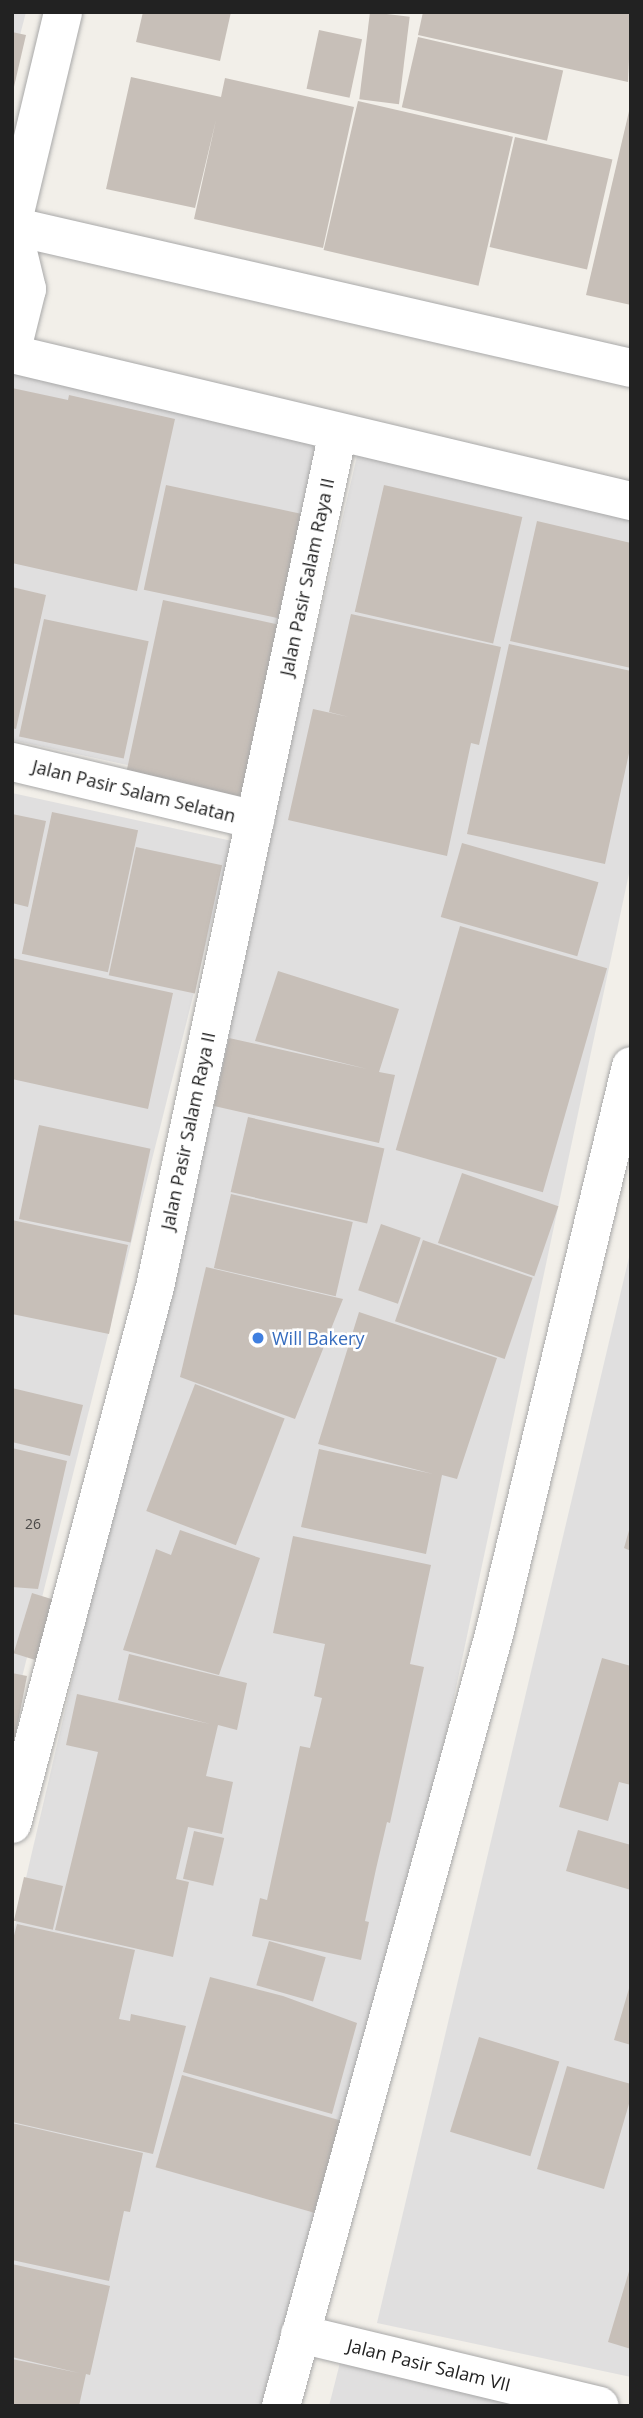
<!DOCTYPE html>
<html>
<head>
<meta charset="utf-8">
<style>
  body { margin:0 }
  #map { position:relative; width:643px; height:2418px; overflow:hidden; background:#f2efe9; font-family:"Open Sans",sans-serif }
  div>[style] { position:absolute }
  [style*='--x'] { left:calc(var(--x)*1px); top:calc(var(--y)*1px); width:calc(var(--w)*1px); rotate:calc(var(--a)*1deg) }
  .residential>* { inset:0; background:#e0dfdf }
  .building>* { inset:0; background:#c7bfb8; transform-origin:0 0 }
  .roads { filter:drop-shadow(0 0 2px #a9a9a9) drop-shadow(0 0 2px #a9a9a9) }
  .minor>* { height:38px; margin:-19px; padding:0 19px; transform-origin:19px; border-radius:19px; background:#fff }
  .dots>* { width:19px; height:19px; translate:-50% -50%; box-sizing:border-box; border:4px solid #fff; border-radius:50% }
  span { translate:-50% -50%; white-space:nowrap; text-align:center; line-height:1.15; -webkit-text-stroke:5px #fff; paint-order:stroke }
  .number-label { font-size:14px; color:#4b4948 }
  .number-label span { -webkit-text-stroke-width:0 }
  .street-label { font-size:18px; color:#222 }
  .shop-label { font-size:18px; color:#366cbe }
  .left { translate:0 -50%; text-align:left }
  .frame { position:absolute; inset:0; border:14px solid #222; pointer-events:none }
</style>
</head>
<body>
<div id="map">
  <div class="residential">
    <i style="clip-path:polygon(12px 12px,26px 12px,12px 66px)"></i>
    <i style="clip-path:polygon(12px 351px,326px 417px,252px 792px,12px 740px)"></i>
    <i style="clip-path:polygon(361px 439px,631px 505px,631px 864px,399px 1956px,265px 2406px,12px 2406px,12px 1938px)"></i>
    <i style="clip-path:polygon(12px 793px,232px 841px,12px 1717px)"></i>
    <i style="clip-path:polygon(631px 1249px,631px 2377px,377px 2323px)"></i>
    <i style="clip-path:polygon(343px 2351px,585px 2406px,329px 2406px)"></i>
  </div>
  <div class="building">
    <i style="clip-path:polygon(143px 12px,231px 12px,220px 61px,136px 42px)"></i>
    <i style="left:370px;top:12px;width:40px;height:88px;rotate:7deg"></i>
    <i style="clip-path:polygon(423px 12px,631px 12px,628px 82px,418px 35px)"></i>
    <i style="left:319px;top:30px;width:44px;height:60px;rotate:12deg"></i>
    <i style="clip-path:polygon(12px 32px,26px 35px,13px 91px,12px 91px)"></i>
    <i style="left:418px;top:37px;width:149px;height:72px;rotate:13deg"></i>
    <i style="clip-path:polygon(131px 77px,221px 97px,225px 78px,354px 107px,323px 248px,194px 219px,216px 120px,195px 208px,106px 189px)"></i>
    <i style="left:358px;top:101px;width:159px;height:153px;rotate:13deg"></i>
    <i style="clip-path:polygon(630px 107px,631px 107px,631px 305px,586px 295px)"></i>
    <i style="left:515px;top:137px;width:100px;height:113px;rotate:13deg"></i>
    <i style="clip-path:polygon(12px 388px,68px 400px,69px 395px,175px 419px,137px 591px,12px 563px)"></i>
    <i style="left:166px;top:485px;width:139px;height:107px;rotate:12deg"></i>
    <i style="left:384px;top:485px;width:142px;height:130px;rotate:13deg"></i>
    <i style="clip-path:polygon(537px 521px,631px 543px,631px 668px,510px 641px)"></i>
    <i style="clip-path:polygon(12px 587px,46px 595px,16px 729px,12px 728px)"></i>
    <i style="left:163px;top:600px;width:121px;height:179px;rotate:12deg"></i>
    <i style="clip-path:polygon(351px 614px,501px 647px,479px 745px,471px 743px,447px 856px,288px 820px,313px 709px,349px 717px,329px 712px)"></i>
    <i style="left:44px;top:619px;width:107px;height:120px;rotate:12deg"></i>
    <i style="clip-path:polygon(509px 644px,631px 671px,631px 744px,605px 864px,467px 834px)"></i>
    <i style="left:52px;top:812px;width:88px;height:145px;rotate:12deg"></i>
    <i style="clip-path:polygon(12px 814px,46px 821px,28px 907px,12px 903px)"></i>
    <i style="left:462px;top:843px;width:142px;height:77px;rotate:16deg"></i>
    <i style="left:136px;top:847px;width:88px;height:131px;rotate:12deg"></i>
    <i style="left:460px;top:926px;width:153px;height:233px;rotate:16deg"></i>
    <i style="clip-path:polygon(12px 958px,173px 993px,148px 1109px,12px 1079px)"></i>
    <i style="clip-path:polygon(278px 971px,399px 1009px,379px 1072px,395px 1075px,379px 1143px,214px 1106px,229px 1038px,367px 1069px,255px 1041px)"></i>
    <i style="left:248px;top:1117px;width:140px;height:77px;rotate:13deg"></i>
    <i style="left:39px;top:1125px;width:114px;height:96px;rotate:12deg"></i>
    <i style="left:462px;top:1173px;width:102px;height:74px;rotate:19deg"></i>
    <i style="left:231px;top:1194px;width:125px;height:76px;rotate:13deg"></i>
    <i style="clip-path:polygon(12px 1220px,128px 1245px,109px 1334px,12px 1314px)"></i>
    <i style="left:381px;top:1224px;width:42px;height:70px;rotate:19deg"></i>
    <i style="left:423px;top:1240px;width:116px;height:86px;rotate:19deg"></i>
    <i style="clip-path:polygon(206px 1267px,343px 1299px,295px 1419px,180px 1377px)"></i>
    <i style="clip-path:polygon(359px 1312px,497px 1358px,457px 1479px,442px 1475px,426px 1554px,301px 1527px,319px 1449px,433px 1474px,318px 1444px)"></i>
    <i style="left:195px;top:1384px;width:96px;height:136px;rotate:21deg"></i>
    <i style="clip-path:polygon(12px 1388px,83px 1405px,70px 1456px,12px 1442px)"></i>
    <i style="clip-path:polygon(12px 1448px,67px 1461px,38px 1589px,12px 1587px)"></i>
    <i style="clip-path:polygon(630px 1527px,631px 1527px,631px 1551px,624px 1548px)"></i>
    <i style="clip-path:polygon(180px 1530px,260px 1558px,219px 1675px,123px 1650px,156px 1549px,171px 1555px)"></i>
    <i style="clip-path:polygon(293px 1536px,431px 1565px,410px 1664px,424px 1667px,390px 1823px,387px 1822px,376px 1869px,365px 1921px,369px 1922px,361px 1960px,252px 1936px,260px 1898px,267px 1900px,300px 1746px,310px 1748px,322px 1698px,314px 1696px,325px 1644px,273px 1633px)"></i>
    <i style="left:32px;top:1593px;width:27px;height:63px;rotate:17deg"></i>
    <i style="clip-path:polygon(129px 1654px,247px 1683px,237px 1730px,218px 1725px,206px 1776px,233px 1782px,222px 1834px,188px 1827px,176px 1879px,189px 1882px,173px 1957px,55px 1930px,98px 1752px,66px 1745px,77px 1694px,210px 1724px,118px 1700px)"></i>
    <i style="clip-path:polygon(602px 1658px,631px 1666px,631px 1785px,619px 1782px,608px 1821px,559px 1807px)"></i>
    <i style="clip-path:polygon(12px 1673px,27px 1676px,15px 1738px,12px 1737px)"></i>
    <i style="clip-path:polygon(578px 1830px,631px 1845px,631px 1890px,566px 1871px)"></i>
    <i style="left:194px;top:1831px;width:31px;height:49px;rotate:13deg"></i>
    <i style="left:24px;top:1877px;width:40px;height:45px;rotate:13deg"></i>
    <i style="clip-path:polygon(17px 1924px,135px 1950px,119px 2019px,130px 2021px,131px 2014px,186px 2026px,153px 2154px,12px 2122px,12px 1943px)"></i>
    <i style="left:269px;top:1941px;width:59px;height:46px;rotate:16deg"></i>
    <i style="clip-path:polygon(210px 1977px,283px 1996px,357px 2023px,332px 2114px,183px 2072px)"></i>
    <i style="clip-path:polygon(630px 1985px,631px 1985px,631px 2045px,614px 2040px)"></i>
    <i style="left:479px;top:2037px;width:84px;height:99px;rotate:17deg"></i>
    <i style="clip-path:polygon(567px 2066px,631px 2084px,631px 2097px,604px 2189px,537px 2169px)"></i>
    <i style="left:182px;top:2075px;width:165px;height:96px;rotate:16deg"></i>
    <i style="clip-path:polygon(12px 2123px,143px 2153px,130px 2212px,124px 2211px,109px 2281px,12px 2260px)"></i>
    <i style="clip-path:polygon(12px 2264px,110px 2286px,90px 2375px,86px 2374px,79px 2406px,12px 2406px,12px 2359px,79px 2373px,12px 2357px)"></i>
    <i style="clip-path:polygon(630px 2268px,631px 2268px,631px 2349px,608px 2342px)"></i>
  </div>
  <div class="roads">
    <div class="minor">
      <i style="--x:12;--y:225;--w:219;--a:-76.5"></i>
      <i style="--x:12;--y:226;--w:635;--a:12.92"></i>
      <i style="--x:12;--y:227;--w:64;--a:76.4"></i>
      <i style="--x:27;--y:289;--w:62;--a:104"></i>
      <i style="--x:12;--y:354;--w:636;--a:13.36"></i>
      <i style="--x:12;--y:762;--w:250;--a:13.4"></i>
      <i style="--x:12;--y:1824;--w:556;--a:-75.09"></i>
      <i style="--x:155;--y:1287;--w:874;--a:-77.92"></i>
      <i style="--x:300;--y:2334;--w:308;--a:13.5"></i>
      <i style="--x:281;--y:2406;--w:800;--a:-74.56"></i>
      <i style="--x:494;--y:1635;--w:585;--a:-76.46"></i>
    </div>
  </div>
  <div class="dots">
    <i style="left:258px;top:1338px;background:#3f7fe0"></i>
  </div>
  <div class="number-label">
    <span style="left:33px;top:1524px">26</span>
  </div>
  <div class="street-label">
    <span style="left:307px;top:577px;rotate:-78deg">Jalan Pasir Salam Raya II</span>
    <span style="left:134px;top:791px;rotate:14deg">Jalan Pasir Salam Selatan</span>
    <span style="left:188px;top:1131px;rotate:-78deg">Jalan Pasir Salam Raya II</span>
    <span style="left:429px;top:2365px;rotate:14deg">Jalan Pasir Salam VII</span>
  </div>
  <div class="shop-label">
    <span class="left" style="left:272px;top:1338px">Will Bakery</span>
  </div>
  <div class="frame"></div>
</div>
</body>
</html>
